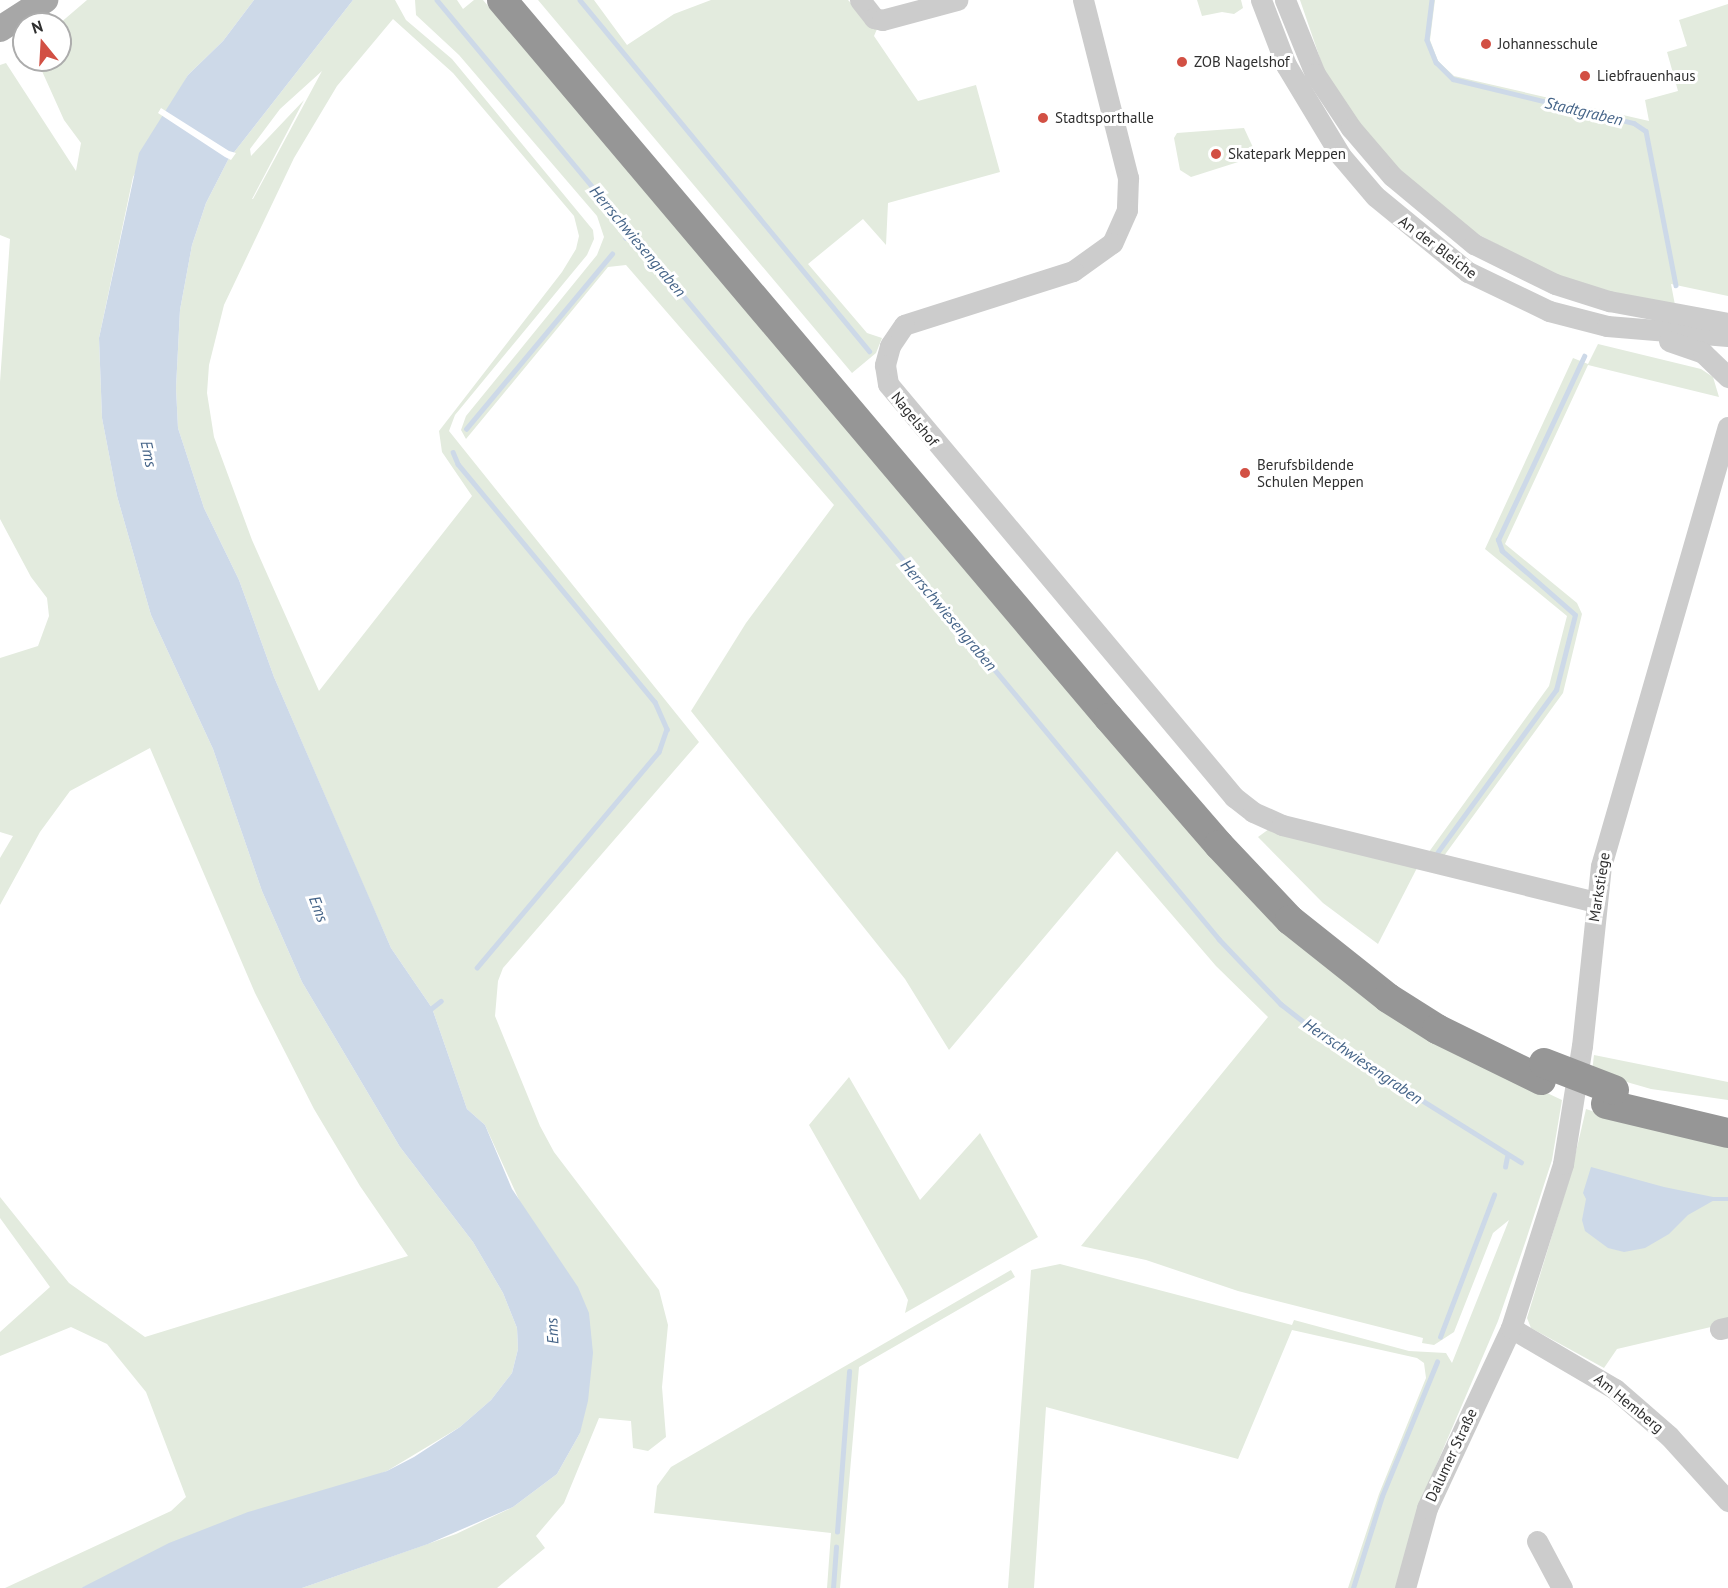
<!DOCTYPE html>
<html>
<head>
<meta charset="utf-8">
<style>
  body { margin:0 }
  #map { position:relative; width:1728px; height:1588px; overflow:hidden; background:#fff; font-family:"PT Sans",sans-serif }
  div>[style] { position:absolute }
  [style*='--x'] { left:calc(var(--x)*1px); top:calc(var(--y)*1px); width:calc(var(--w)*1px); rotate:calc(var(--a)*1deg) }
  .green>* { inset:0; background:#e3ebde }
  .water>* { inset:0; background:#cdd9e8 }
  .pier>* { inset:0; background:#fff }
  .stream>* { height:4.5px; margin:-2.25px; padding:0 2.25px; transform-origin:2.25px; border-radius:2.25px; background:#cdd9e8 }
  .minor>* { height:21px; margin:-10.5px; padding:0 10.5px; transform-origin:10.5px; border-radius:10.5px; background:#ccc }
  .major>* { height:26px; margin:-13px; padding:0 13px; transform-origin:13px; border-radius:13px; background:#a7a7a7 }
  .highway>* { height:30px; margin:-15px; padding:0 15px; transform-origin:15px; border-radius:15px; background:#969696 }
  .highway-bridge>* { height:30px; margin:-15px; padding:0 15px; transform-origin:15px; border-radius:15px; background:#969696 }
  .dots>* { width:16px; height:16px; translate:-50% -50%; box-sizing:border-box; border:3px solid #fff; border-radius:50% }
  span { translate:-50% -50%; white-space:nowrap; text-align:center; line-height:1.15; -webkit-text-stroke:6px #fff; paint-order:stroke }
  .poi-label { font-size:15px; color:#2f2f2f }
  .left { translate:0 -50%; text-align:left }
  .street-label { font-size:15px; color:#2f2f2f }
  .water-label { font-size:16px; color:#456488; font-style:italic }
  .north { position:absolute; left:12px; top:12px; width:60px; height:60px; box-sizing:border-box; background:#fff; border:2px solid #acacac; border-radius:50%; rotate:342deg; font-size:16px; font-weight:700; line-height:24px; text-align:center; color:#2f2f2f }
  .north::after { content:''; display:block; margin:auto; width:21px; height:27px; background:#d25044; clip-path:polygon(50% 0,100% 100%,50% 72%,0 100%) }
</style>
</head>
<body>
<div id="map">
  <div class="green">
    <i style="clip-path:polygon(87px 0,254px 0,223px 41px,188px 75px,133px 177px,99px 338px,102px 418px,117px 496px,151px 615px,213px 749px,262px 891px,302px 982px,400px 1147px,473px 1242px,503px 1293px,517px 1328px,518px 1349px,512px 1373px,491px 1400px,460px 1427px,387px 1471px,81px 1588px,5px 1588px,171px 1511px,186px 1497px,146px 1392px,107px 1344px,71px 1327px,0 1356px,0 1332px,50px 1287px,0 1218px,0 1197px,69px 1283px,145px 1337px,408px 1256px,360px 1186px,314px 1109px,255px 993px,150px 748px,70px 791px,40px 832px,0 905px,0 858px,13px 836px,0 832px,0 658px,38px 646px,49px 616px,47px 598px,31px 577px,0 519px,0 382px,10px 239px,0 235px,0 65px,6px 63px,76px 171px,81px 143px,64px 120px,37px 60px,60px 60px,59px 24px)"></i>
    <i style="clip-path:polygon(evenodd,353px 0,395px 0,406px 20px,452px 59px,593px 230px,594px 239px,587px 255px,455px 415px,449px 431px,699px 742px,503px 968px,498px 981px,495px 1016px,540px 1126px,554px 1152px,659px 1290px,668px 1325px,662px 1387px,666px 1437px,648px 1451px,633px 1448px,631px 1421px,599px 1418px,564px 1503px,536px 1536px,545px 1548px,497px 1588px,302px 1588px,456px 1534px,513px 1507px,557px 1474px,580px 1433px,520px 1202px,485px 1125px,467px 1109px,432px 1008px,391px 948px,369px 898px,274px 677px,239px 580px,204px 508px,178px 428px,176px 388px,180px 310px,192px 245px,206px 203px,228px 160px,353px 0,393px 19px,453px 73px,574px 216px,579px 236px,576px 249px,562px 272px,439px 431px,442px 452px,472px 496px,319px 691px,252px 540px,214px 437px,207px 393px,209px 365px,224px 305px,294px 158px,337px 86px,393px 19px,353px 0,322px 71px,253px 199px,252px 199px,304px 100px,251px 156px,250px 149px,280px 109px,322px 71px)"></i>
    <i style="clip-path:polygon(415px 0,457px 0,463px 9px,474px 0,483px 0,1204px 847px,1464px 1054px,1562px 1100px,1552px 1160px,1526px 1240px,1498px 1321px,1420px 1503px,1397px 1588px,1348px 1588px,1379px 1494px,1426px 1378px,1424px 1363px,1417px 1358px,1292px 1330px,1238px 1459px,1046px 1407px,1034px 1588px,1008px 1588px,1031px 1270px,1060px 1264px,1292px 1325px,1294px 1320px,1409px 1351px,1446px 1353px,1452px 1363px,1509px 1220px,1493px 1233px,1454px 1332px,1434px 1345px,1422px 1343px,1423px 1338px,1238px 1291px,1146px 1260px,1081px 1246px,1268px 1017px,1216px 966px,1117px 851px,949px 1050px,905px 979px,691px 711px,746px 623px,834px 505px,626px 265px,608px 267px,466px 439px,461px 430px,466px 416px,597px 255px,604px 237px,597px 216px,459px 55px,416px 15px)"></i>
    <i style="clip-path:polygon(538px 0,594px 0,627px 45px,674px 14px,711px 0,848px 0,877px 29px,874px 36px,918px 101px,976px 85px,1000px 172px,888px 203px,886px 245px,863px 219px,808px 264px,867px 333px,882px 338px,876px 353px,852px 373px)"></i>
    <i style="clip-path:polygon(1197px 0,1241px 0,1243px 8px,1234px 14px,1222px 12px,1202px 16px)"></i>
    <i style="clip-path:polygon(1300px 0,1435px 0,1430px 40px,1438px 61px,1454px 76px,1649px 121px,1645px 100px,1678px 91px,1667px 52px,1687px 46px,1679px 20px,1728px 4px,1728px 296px,1671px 284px,1675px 305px,1635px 299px,1560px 278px,1457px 223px,1374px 145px,1324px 70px)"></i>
    <i style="clip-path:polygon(1244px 128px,1257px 156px,1191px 177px,1180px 170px,1174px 138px,1177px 133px)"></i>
    <i style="clip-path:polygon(1598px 344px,1701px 369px,1713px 377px,1719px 397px,1588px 365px,1505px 544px,1577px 603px,1582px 614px,1563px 693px,1441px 860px,1426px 856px,1549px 686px,1567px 616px,1485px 549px,1573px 358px,1588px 364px)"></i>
    <i style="clip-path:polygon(1269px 829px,1417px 868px,1378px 944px,1323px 903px,1258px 837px)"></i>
    <i style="clip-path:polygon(1594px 1055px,1728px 1082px,1728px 1100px,1651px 1089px,1592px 1072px)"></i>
    <i style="clip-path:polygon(849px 1077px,920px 1200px,980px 1133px,1038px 1237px,905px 1313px,908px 1300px,903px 1290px,809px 1125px)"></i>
    <i style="clip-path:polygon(1586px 1109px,1631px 1124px,1728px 1143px,1728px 1323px,1617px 1349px,1604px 1368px,1531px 1328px,1527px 1318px,1571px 1173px)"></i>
    <i style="clip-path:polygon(1011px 1270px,1015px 1277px,859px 1367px,840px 1588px,827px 1588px,831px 1533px,654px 1513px,657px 1486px,671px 1467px)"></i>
  </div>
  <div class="water">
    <i style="clip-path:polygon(254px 0,353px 0,228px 160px,206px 203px,192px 245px,180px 310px,176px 388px,178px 428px,204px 508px,239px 580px,274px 677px,391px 948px,432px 1008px,467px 1109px,485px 1125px,512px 1189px,578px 1287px,589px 1313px,593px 1353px,588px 1401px,580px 1433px,557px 1474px,513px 1507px,428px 1544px,302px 1588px,81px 1588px,169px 1543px,248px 1512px,387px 1471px,414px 1457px,460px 1427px,491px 1400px,512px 1373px,518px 1349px,517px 1328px,503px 1293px,473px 1242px,400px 1147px,302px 982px,262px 891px,213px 749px,151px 615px,117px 496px,102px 418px,99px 338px,139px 153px,188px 75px,223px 41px)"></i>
    <i style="clip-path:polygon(1591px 1167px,1664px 1187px,1718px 1198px,1688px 1215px,1669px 1234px,1645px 1248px,1624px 1252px,1608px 1248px,1585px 1231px,1582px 1220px,1586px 1199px,1583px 1193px)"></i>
  </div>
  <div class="pier">
    <i style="clip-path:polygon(161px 108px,229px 151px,236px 153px,231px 160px,225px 157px,158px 113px)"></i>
  </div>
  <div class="stream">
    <i style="--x:437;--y:0;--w:1222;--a:50.21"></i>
    <i style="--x:1219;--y:939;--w:90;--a:46.4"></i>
    <i style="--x:1281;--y:1004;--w:65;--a:38.1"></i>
    <i style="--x:1332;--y:1044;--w:223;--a:32"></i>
    <i style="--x:580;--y:0;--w:455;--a:50.5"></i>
    <i style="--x:1432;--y:0;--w:40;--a:97.1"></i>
    <i style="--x:1427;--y:40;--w:24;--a:68"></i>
    <i style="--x:1436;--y:62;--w:24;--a:45"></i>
    <i style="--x:1453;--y:79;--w:186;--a:13.7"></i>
    <i style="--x:1634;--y:123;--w:14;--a:34"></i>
    <i style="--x:1646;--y:131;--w:157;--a:79"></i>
    <i style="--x:625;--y:238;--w:10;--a:-53"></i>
    <i style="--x:466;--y:429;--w:228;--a:-50.2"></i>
    <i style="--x:453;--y:452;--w:13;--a:67"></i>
    <i style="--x:458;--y:464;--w:309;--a:50.4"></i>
    <i style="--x:655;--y:702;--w:30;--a:66"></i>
    <i style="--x:667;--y:729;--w:24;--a:109"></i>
    <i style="--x:659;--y:752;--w:282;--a:130.1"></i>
    <i style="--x:1437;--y:853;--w:202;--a:-53.9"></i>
    <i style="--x:1556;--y:690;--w:77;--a:-75.8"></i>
    <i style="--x:1575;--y:615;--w:97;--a:-138.8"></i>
    <i style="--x:1502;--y:551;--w:12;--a:-110"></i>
    <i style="--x:1498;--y:540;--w:203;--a:-64.9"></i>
    <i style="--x:428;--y:1011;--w:16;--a:-38"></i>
    <i style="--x:1505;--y:1167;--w:10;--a:-79"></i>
    <i style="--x:1713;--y:1199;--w:15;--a:0"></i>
    <i style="--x:1440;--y:1337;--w:152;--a:-69.2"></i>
    <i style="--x:837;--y:1532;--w:161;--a:-85.7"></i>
    <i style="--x:833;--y:1588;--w:41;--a:-85.8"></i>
    <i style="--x:1353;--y:1588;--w:96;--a:-72.5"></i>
    <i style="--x:1382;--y:1496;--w:145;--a:-67.7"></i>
  </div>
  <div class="minor">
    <i style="--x:860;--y:0;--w:23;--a:52"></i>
    <i style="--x:874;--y:18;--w:8;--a:14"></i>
    <i style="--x:882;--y:20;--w:78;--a:-14.9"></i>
    <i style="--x:1083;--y:0;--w:184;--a:75.8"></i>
    <i style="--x:1128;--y:178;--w:32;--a:92"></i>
    <i style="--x:1127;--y:210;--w:36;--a:114"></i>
    <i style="--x:1112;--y:243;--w:48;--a:144.3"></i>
    <i style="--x:1073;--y:271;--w:177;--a:162.3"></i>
    <i style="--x:904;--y:325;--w:25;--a:124"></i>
    <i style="--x:890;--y:346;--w:20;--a:105"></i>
    <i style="--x:885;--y:365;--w:19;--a:81"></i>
    <i style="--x:888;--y:384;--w:539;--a:50.04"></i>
    <i style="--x:1234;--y:797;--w:24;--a:38"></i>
    <i style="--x:1253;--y:812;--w:32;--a:24"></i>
    <i style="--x:1282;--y:825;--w:322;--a:13.8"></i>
    <i style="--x:1261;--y:0;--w:70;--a:69"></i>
    <i style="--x:1286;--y:65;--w:106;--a:58.9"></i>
    <i style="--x:1341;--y:156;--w:52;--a:49.6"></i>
    <i style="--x:1375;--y:196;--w:120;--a:39.3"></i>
    <i style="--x:1468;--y:272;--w:90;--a:25.7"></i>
    <i style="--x:1549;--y:311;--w:60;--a:14.5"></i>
    <i style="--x:1607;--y:326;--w:121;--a:4.7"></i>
    <i style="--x:1285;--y:0;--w:80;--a:67.9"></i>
    <i style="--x:1315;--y:74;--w:65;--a:56.3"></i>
    <i style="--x:1351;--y:128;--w:63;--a:49.5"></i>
    <i style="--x:1392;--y:176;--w:107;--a:39.7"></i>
    <i style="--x:1474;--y:244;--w:90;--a:26.3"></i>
    <i style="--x:1555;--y:284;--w:57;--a:17.5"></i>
    <i style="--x:1609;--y:301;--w:121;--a:10.5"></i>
    <i style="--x:1669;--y:341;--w:36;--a:19"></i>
    <i style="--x:1703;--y:353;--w:35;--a:44"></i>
    <i style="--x:1511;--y:1328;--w:121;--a:30.4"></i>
    <i style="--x:1615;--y:1389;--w:72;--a:41"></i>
    <i style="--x:1669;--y:1436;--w:88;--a:47.8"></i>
    <i style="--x:1720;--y:1329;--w:8;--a:-14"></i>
    <i style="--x:1537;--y:1541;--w:53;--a:62"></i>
    <i style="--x:1405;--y:1588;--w:83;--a:-74.6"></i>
    <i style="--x:1427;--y:1508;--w:199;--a:-65"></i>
    <i style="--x:1511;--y:1328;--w:172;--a:-72.4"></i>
    <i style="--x:1563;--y:1164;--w:120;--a:-80.9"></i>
    <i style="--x:1582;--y:1046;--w:181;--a:-84"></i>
    <i style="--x:1601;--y:866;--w:457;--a:-73.9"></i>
  </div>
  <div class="major">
    <i style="--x:0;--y:29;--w:54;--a:-32.8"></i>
  </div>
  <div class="highway">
    <i style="--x:502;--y:0;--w:940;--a:49.79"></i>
    <i style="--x:1109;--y:718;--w:168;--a:49.1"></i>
    <i style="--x:1219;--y:845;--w:103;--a:46.6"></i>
    <i style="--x:1290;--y:920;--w:125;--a:38.5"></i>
    <i style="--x:1388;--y:998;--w:58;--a:32.3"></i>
    <i style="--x:1437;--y:1029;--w:116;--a:26.1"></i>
    <i style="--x:1606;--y:1104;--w:125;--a:13.4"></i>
  </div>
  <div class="highway-bridge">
    <i style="--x:1544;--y:1063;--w:75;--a:21.1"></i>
  </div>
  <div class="dots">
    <i style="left:1486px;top:44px;background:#d25044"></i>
    <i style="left:1182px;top:62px;background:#d25044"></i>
    <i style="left:1585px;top:76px;background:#d25044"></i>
    <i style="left:1043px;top:118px;background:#d25044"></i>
    <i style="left:1216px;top:154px;background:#d25044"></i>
    <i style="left:1245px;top:473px;background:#d25044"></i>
  </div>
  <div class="poi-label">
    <span class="left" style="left:1498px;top:44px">Johannesschule</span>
    <span class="left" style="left:1194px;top:62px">ZOB Nagelshof</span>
    <span class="left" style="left:1597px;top:76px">Liebfrauenhaus</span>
    <span class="left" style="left:1055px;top:118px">Stadtsporthalle</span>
    <span class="left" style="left:1228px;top:154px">Skatepark Meppen</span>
    <span class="left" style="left:1257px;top:473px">Berufsbildende<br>Schulen Meppen</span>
  </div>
  <div class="street-label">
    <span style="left:1438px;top:247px;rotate:37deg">An der Bleiche</span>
    <span style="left:915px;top:419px;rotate:51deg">Nagelshof</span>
    <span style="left:1599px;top:887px;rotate:-81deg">Markstiege</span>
    <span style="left:1629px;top:1403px;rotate:39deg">Am Hemberg</span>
    <span style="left:1451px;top:1455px;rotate:-65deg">Dalumer Straße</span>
  </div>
  <div class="water-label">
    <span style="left:1584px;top:111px;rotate:13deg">Stadtgraben</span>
    <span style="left:638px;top:241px;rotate:50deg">Herrschwiesengraben</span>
    <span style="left:149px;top:454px;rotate:78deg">Ems</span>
    <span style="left:949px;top:615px;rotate:50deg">Herrschwiesengraben</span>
    <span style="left:319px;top:909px;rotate:69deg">Ems</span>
    <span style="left:1363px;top:1061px;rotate:34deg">Herrschwiesengraben</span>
    <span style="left:552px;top:1331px;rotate:-93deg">Ems</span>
  </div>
  <div class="north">N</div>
</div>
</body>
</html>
